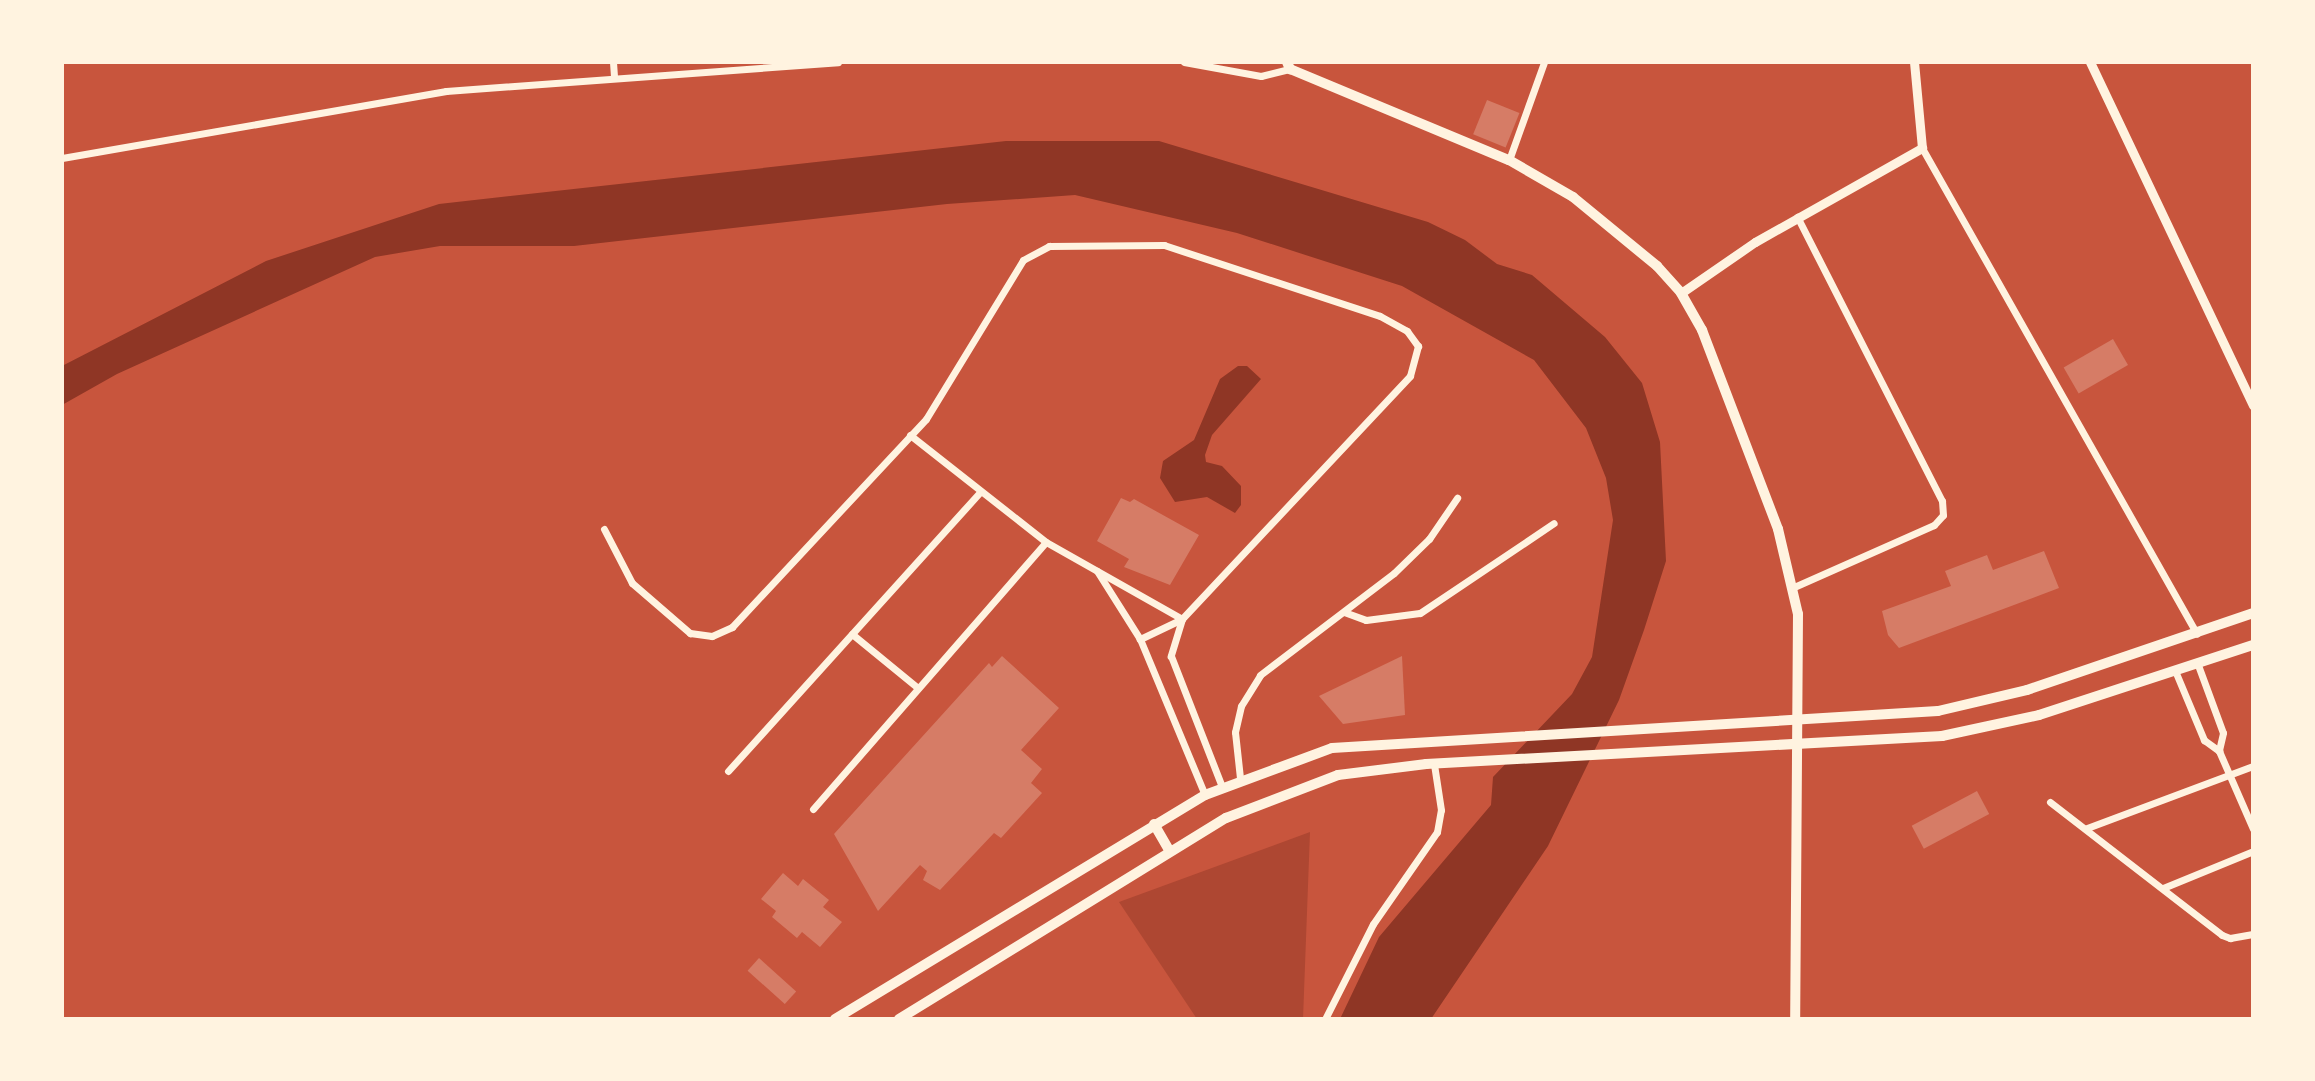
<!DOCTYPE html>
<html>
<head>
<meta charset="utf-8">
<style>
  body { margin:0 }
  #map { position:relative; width:2315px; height:1081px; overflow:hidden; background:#c8553d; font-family:"Alegreya Sans",sans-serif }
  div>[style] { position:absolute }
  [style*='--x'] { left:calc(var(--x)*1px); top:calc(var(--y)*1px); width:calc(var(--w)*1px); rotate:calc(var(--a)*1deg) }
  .green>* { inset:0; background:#ae4732 }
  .water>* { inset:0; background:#8f3625 }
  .building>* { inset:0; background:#d67c66; transform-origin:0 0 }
  .minor>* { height:7px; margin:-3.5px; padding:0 3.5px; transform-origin:3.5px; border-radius:3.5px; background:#fff3e0 }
  .tertiary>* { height:9px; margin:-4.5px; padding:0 4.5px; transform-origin:4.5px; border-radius:4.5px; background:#fff3e0 }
  .secondary>* { height:10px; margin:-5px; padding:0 5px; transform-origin:5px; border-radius:5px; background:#fff3e0 }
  span { translate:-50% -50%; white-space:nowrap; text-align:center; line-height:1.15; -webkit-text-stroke:8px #fff3e0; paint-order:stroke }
  .frame { position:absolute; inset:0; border:64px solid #fff3e0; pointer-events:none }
</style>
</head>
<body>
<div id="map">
  <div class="green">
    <i style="clip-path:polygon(1310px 832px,1303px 1019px,1197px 1019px,1119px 902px)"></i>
  </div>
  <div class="water">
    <i style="clip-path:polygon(1006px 141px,1159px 141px,1428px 222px,1465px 240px,1497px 264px,1532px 275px,1605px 337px,1642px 383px,1660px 442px,1666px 561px,1644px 630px,1619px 700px,1548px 846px,1431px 1019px,1340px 1019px,1379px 937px,1491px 805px,1493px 777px,1572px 694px,1592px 657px,1613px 520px,1606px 478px,1586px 428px,1534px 360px,1402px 286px,1237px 233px,1075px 195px,947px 204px,574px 246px,440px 246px,375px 257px,117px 374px,62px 405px,62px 366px,266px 261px,439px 204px)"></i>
    <i style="clip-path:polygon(1238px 366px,1247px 366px,1261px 379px,1212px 435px,1205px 455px,1206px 462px,1222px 466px,1241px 486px,1241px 505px,1235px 513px,1207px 497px,1175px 502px,1160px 478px,1163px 461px,1194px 440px,1220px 379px)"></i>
  </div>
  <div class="building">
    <i style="left:1487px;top:100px;width:35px;height:37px;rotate:22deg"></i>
    <i style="left:2113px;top:339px;width:30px;height:57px;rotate:60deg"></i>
    <i style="clip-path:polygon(1121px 498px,1130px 502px,1134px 499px,1199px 535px,1170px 585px,1124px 567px,1129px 559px,1097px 541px)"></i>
    <i style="clip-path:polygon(2044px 551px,2059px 588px,1899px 648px,1888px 635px,1882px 611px,1951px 586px,1945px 571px,1987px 555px,1993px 570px)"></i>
    <i style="clip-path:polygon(1002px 656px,1059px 708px,1021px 750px,1042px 769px,1031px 783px,1042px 793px,1001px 838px,994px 833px,940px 890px,923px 880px,927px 871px,920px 865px,878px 911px,834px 834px,989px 663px,992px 667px)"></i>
    <i style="clip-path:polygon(1402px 656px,1405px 715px,1343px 724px,1319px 696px)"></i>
    <i style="left:1977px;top:791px;width:26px;height:74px;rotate:62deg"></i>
    <i style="clip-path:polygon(783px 873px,798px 886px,803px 879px,829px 900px,823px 907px,842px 922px,820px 947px,802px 932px,797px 938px,772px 917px,776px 911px,761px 899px)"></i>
    <i style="left:759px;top:958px;width:50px;height:17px;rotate:42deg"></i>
  </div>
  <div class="minor">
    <i style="--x:613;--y:62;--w:14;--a:86"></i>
    <i style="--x:1184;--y:62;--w:78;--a:10.3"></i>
    <i style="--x:1261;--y:76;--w:30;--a:-14"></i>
    <i style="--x:1922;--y:148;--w:558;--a:60.5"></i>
    <i style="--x:62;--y:158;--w:390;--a:-9.9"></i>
    <i style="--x:446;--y:91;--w:393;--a:-4.2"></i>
    <i style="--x:1509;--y:160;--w:104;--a:-70.3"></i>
    <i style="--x:910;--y:435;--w:173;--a:38.2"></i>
    <i style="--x:1046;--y:542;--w:156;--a:29.5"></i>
    <i style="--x:1182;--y:619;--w:39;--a:107"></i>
    <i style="--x:1171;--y:656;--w:141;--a:68.7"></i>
    <i style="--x:604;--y:529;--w:61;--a:62.6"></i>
    <i style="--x:632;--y:583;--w:77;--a:40.8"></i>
    <i style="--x:690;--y:633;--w:22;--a:8"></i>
    <i style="--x:712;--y:636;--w:22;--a:-24"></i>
    <i style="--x:732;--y:627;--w:284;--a:-47"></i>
    <i style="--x:926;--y:419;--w:186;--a:-58.6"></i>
    <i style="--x:1023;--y:260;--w:30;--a:-28"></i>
    <i style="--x:1049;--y:246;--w:115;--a:-0.5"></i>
    <i style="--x:1164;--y:245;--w:227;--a:18.2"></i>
    <i style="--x:1380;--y:316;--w:31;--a:29"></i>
    <i style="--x:1407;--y:331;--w:19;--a:54"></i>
    <i style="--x:1418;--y:346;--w:31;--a:105"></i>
    <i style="--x:1410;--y:376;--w:333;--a:133.2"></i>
    <i style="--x:1182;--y:619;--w:47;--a:154.5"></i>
    <i style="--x:1097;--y:571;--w:80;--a:57.7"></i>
    <i style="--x:1140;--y:639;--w:169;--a:67.4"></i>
    <i style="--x:1794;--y:587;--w:153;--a:-23.9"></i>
    <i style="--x:1934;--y:525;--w:13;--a:-48"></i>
    <i style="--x:1943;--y:515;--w:14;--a:-94"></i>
    <i style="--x:1942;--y:501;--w:319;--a:-117"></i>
    <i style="--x:1344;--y:612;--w:23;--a:20"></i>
    <i style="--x:1366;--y:620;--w:54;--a:-7.4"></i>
    <i style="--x:1420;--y:613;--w:161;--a:-33.9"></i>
    <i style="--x:852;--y:634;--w:85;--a:39.3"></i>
    <i style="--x:2198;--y:665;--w:72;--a:69.8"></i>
    <i style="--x:2223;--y:733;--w:18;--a:103"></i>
    <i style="--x:2176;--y:673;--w:73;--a:67.3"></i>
    <i style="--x:2204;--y:740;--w:19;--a:36"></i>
    <i style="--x:2219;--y:751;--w:85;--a:66.4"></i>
    <i style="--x:728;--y:771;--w:376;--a:-47.9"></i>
    <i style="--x:1240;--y:778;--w:46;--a:-96.2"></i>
    <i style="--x:1235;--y:732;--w:27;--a:-77"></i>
    <i style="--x:1241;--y:706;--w:36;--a:-58"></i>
    <i style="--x:1260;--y:675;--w:168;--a:-37.3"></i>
    <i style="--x:1394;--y:573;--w:49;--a:-44.2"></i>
    <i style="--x:1429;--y:539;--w:50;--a:-55.7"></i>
    <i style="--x:2050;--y:802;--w:217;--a:37.7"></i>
    <i style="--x:2222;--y:935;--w:9;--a:21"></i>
    <i style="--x:2230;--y:938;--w:23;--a:-10"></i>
    <i style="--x:813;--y:809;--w:354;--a:-48.9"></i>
    <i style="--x:2087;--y:828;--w:177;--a:-20.5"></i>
    <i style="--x:2163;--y:888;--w:97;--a:-22.3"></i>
    <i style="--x:1325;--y:1019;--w:106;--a:-63.2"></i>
    <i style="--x:1373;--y:924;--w:112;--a:-55.2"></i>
    <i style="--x:1437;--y:832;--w:22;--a:-80"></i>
    <i style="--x:1441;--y:810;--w:47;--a:-98.7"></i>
  </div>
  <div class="tertiary">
    <i style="--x:2090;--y:62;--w:380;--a:64.6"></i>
    <i style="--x:1681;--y:293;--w:90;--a:-34.6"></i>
    <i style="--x:1755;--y:242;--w:192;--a:-29.4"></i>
    <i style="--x:1922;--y:148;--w:86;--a:-95.3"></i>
  </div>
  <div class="secondary">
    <i style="--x:1287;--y:62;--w:8;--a:67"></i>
    <i style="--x:1290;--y:69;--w:237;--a:22.6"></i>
    <i style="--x:1509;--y:160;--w:74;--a:30"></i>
    <i style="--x:1573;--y:197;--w:109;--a:39.4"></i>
    <i style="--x:1657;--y:266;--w:36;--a:48"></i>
    <i style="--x:1681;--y:293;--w:43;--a:60.4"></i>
    <i style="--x:1702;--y:330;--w:213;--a:69.1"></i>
    <i style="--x:1778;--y:529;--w:87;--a:76.8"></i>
    <i style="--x:1798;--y:614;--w:405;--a:90.4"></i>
    <i style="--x:1154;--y:824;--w:30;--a:60"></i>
    <i style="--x:835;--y:1019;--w:433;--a:-31.2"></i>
    <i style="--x:1205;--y:795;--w:135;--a:-20.3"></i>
    <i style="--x:1332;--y:748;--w:607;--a:-3.49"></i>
    <i style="--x:1938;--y:711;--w:91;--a:-13.3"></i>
    <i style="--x:2027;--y:690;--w:239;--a:-18.8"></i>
    <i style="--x:899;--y:1019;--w:384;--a:-31.6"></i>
    <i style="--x:1226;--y:818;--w:120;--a:-21"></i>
    <i style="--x:1338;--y:775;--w:89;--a:-7.1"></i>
    <i style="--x:1426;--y:764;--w:517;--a:-3.11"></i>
    <i style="--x:1942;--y:736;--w:99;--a:-12.2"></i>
    <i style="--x:2039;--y:715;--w:225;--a:-18.1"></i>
  </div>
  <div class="frame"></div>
</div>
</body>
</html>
